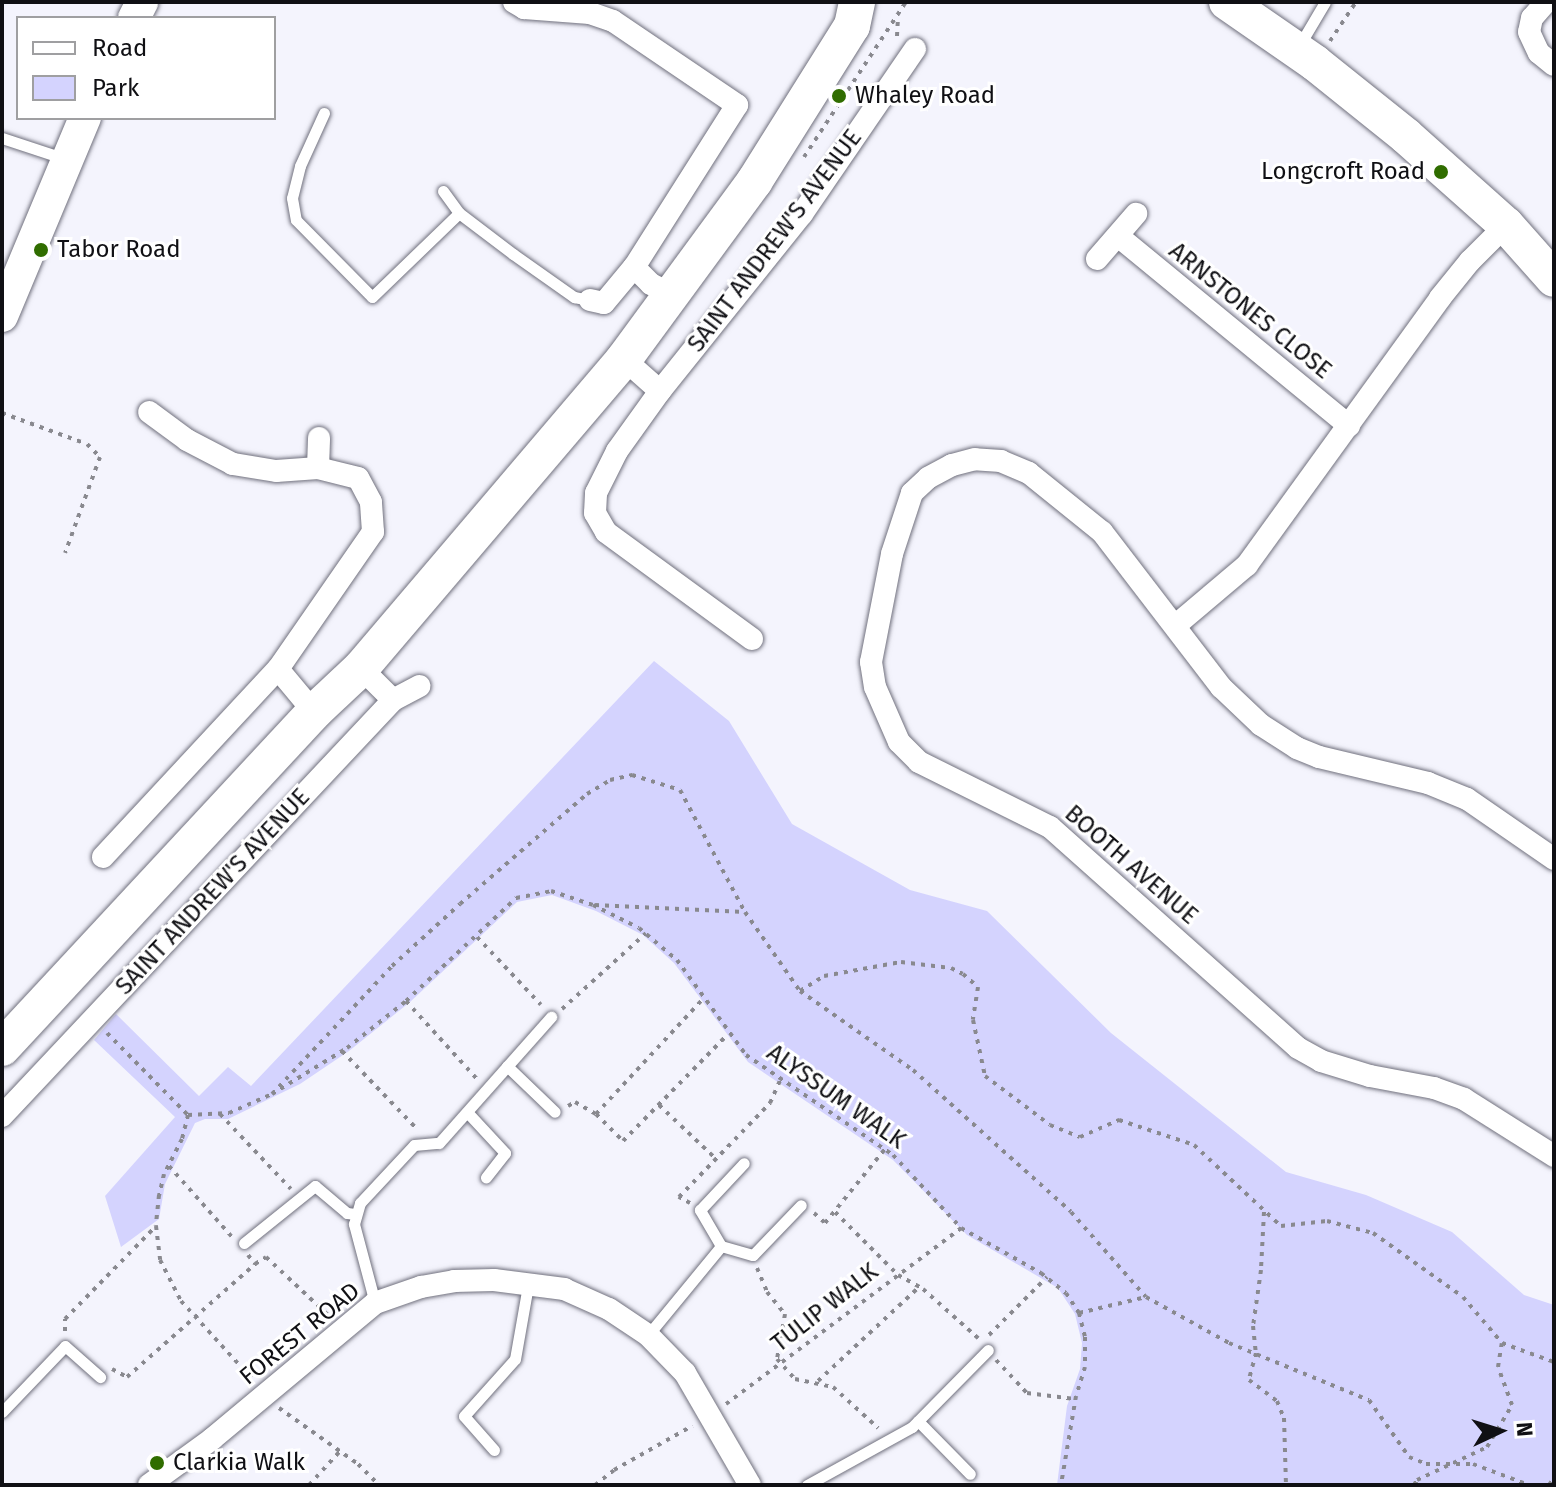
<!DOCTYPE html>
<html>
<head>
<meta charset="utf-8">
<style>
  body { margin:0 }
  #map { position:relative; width:1556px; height:1487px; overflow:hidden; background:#f4f4fd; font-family:"Fira Sans",sans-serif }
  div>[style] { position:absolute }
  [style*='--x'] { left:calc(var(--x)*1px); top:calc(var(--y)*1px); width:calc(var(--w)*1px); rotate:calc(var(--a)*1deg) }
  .green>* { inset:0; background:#d4d3fe }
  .path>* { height:4px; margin-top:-2px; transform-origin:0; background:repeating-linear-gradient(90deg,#89898f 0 4px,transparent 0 10px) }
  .roads { filter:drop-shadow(0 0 2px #70707d) drop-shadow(0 0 2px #70707d) }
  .lane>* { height:11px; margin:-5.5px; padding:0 5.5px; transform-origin:5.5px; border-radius:5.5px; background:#fff }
  .street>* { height:22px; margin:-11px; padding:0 11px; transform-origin:11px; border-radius:11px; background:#fff }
  .secondary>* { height:32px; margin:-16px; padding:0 16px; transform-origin:16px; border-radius:16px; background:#fff }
  .primary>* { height:36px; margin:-18px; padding:0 18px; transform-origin:18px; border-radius:18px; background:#fff }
  .dots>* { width:22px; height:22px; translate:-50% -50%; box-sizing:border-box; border:4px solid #fff; border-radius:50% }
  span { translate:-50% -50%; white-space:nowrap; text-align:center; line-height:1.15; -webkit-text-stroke:6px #fff; paint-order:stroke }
  .poi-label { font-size:24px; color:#101014 }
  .left { translate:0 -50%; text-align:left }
  .right { translate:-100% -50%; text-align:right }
  .street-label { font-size:24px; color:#101014 }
  .frame { position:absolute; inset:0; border:4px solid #101014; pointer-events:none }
  .legend { position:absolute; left:16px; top:16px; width:260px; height:104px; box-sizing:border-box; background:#fff; border:2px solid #9f9fa1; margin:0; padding:10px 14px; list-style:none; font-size:24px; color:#101014 }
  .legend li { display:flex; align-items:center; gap:16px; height:40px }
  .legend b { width:40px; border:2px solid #9f9fa1 }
  .north { position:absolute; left:1460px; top:1391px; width:80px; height:80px; -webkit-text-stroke:6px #fff; paint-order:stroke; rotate:86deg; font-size:22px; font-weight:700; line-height:32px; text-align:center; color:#101014 }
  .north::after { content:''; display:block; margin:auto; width:28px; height:36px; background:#101014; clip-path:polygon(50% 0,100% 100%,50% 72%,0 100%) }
</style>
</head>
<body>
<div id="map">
  <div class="green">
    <i style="clip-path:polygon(654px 661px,729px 721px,792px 824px,910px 890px,987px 911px,1111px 1033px,1286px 1172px,1366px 1195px,1452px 1232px,1524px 1295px,1554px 1305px,1554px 1485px,1057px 1485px,1067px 1406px,1080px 1369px,1082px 1343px,1075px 1314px,1058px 1288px,967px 1235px,893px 1160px,748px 1062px,674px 963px,643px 935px,596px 911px,552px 895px,517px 902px,410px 1002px,349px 1051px,300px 1084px,228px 1119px,205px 1119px,195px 1123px,165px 1184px,159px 1219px,121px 1247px,105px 1196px,175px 1117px,94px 1040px,116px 1014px,199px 1096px,228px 1067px,251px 1086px)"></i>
  </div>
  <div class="path">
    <i style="--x:897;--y:36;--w:18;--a:-87"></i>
    <i style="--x:1330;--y:41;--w:47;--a:-56.3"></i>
    <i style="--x:804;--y:157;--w:186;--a:-56.7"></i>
    <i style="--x:2;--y:413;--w:90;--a:20"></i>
    <i style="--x:87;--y:444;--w:18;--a:45"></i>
    <i style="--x:100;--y:457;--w:102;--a:110"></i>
    <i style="--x:595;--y:905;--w:150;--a:2.7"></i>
    <i style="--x:477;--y:937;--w:93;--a:46.7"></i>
    <i style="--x:800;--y:991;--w:138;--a:35"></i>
    <i style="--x:913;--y:1070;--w:212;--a:41.9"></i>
    <i style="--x:1071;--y:1212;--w:113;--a:48.6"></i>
    <i style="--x:406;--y:1001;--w:105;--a:47.7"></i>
    <i style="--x:562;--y:1009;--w:113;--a:-42.1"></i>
    <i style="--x:107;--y:1033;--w:115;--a:45.4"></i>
    <i style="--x:188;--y:1115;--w:41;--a:-2.8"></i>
    <i style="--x:229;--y:1113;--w:47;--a:-23.8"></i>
    <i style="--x:272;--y:1094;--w:88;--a:-31.5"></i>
    <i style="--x:347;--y:1048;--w:75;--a:-38.5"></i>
    <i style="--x:406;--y:1001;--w:151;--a:-43.1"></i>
    <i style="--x:516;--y:898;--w:36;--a:-11"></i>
    <i style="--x:551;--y:891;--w:44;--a:18.4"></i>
    <i style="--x:593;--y:905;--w:51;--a:26.6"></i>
    <i style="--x:639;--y:928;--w:50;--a:40.1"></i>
    <i style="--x:677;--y:960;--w:117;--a:54"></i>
    <i style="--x:746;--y:1055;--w:178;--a:34.2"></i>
    <i style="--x:893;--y:1155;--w:100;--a:47"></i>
    <i style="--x:961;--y:1228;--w:92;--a:29.4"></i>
    <i style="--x:1041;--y:1273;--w:32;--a:39"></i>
    <i style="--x:1066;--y:1293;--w:24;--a:57"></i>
    <i style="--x:1079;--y:1313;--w:25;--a:76"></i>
    <i style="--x:1085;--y:1337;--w:30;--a:90"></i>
    <i style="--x:1085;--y:1367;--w:30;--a:107"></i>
    <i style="--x:1076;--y:1396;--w:90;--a:99.6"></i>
    <i style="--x:342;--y:1051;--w:108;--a:46.1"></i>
    <i style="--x:272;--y:1094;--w:175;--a:-46.8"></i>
    <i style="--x:392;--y:966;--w:92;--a:-42.4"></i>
    <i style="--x:460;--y:904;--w:168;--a:-40.9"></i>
    <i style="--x:587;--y:794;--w:27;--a:-31"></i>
    <i style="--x:610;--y:780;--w:23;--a:-13"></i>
    <i style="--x:632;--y:775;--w:50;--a:17.4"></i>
    <i style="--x:680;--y:790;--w:138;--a:62"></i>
    <i style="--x:745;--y:912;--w:96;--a:55.2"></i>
    <i style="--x:800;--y:991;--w:28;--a:-32"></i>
    <i style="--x:824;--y:976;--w:78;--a:-10.3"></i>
    <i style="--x:901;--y:962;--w:50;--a:6.8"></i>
    <i style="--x:951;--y:968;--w:13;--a:27"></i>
    <i style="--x:963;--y:974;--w:20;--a:41"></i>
    <i style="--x:978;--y:987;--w:33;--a:99"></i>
    <i style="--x:973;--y:1020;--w:57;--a:77.9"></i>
    <i style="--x:985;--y:1076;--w:81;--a:37"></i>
    <i style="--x:1050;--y:1125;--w:32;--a:22"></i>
    <i style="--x:1080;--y:1137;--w:43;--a:-23.6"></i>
    <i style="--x:1119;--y:1120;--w:79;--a:18.4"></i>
    <i style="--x:1194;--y:1145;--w:119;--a:43"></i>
    <i style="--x:1281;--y:1226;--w:46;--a:-6.2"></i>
    <i style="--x:1327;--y:1221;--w:48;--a:14.6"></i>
    <i style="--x:1373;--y:1233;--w:110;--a:35.4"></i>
    <i style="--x:1463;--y:1297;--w:60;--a:49.7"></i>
    <i style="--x:1502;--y:1343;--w:55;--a:20.1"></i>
    <i style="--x:659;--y:1105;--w:77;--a:43.4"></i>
    <i style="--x:568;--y:1106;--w:8;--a:-30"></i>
    <i style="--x:575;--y:1102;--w:24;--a:30"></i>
    <i style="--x:596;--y:1114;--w:157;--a:-47.1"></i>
    <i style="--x:220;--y:1114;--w:103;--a:46.6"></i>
    <i style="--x:596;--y:1114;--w:38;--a:45"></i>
    <i style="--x:623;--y:1141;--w:150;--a:-45.5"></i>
    <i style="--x:188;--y:1115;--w:25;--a:104"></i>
    <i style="--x:182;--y:1139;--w:39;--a:117"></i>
    <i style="--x:164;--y:1174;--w:22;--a:103"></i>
    <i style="--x:159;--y:1195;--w:31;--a:96"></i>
    <i style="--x:156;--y:1226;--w:34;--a:83"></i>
    <i style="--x:160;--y:1260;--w:46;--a:62.9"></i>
    <i style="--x:181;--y:1301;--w:108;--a:47.6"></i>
    <i style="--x:169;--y:1166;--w:96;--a:48.4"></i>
    <i style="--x:690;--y:1203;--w:13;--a:-151"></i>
    <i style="--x:679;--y:1197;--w:131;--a:-45.9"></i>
    <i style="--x:770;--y:1103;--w:27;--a:-66"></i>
    <i style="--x:835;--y:1212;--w:89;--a:45"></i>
    <i style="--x:898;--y:1275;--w:29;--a:29"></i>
    <i style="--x:923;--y:1289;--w:74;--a:41.7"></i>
    <i style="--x:1264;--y:1212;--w:58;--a:93"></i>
    <i style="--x:1261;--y:1270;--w:57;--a:98.1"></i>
    <i style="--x:1253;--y:1326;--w:27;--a:84"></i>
    <i style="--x:1256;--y:1353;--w:28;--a:105"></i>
    <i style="--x:1249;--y:1380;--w:35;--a:37"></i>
    <i style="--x:1277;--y:1401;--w:18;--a:68"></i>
    <i style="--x:1284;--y:1418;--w:67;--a:88.3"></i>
    <i style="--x:814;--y:1213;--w:15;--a:42"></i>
    <i style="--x:825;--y:1223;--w:95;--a:-51"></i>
    <i style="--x:248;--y:1255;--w:11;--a:52"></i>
    <i style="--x:255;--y:1264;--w:13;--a:-32"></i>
    <i style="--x:266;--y:1257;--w:86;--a:43.1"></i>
    <i style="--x:757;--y:1268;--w:26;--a:67"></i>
    <i style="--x:767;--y:1292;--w:28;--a:51"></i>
    <i style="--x:785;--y:1314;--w:46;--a:100.1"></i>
    <i style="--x:777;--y:1359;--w:27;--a:48"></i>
    <i style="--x:795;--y:1379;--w:39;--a:12"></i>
    <i style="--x:833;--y:1387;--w:61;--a:42.3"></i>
    <i style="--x:1079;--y:1313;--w:69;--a:-13.4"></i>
    <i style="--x:1146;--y:1297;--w:95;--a:29"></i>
    <i style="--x:1229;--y:1343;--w:151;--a:22.2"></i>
    <i style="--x:1369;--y:1400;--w:70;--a:54.9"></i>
    <i style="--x:1409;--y:1457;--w:18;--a:22"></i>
    <i style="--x:1426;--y:1464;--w:47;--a:0"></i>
    <i style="--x:1473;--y:1464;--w:60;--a:20.6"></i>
    <i style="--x:65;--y:1331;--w:12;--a:-90"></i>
    <i style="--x:65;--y:1319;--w:130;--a:-45.6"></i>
    <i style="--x:989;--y:1335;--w:82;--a:-45"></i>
    <i style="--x:996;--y:1360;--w:45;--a:46.8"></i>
    <i style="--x:1027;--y:1393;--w:48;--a:7.1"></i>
    <i style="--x:112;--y:1369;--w:17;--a:28"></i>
    <i style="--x:127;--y:1377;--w:171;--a:-41.4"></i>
    <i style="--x:818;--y:1381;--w:138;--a:-42.9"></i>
    <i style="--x:726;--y:1404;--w:294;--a:-36.8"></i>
    <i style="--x:279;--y:1408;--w:97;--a:35.3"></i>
    <i style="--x:358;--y:1464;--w:30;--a:45"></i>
    <i style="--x:309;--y:1485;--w:46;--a:-47.6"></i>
    <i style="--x:595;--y:1485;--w:24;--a:-38"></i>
    <i style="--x:614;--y:1470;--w:90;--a:-29.4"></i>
    <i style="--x:1414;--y:1485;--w:6;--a:-59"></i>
    <i style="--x:1417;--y:1480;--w:77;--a:-25.2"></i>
    <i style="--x:1487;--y:1447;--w:49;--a:-59.2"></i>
    <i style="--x:1512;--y:1405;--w:40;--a:-110.2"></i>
    <i style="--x:1498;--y:1367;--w:24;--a:-81"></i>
    <i style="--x:1549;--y:1485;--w:9;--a:-54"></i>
  </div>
  <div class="roads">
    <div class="lane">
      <i style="--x:1299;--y:46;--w:51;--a:-59.4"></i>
      <i style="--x:324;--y:113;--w:58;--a:114.4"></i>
      <i style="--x:300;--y:166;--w:33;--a:104"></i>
      <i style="--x:292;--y:198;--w:22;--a:80"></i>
      <i style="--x:296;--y:220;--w:108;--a:45.4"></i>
      <i style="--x:372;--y:297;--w:121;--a:-44"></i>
      <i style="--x:2;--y:138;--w:67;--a:18.2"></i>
      <i style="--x:443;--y:191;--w:27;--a:54"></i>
      <i style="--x:459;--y:213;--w:68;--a:37.2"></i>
      <i style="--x:513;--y:254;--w:75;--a:35.2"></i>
      <i style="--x:574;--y:297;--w:16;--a:11"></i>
      <i style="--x:507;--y:1066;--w:66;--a:43.8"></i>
      <i style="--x:467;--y:1112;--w:56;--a:47.2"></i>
      <i style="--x:505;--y:1153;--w:31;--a:128"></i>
      <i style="--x:244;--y:1243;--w:91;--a:-38.8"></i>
      <i style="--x:315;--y:1186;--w:42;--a:40.2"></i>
      <i style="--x:347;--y:1213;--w:8;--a:7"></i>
      <i style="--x:721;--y:1246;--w:42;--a:-120.3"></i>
      <i style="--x:700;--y:1210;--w:64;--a:-46.9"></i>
      <i style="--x:375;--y:1303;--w:82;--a:-104.9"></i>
      <i style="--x:354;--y:1224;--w:22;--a:-74"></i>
      <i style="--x:360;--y:1203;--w:79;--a:-47"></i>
      <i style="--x:414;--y:1145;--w:25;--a:-5"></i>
      <i style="--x:439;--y:1143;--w:169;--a:-48.4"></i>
      <i style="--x:648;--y:1335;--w:115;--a:-50.6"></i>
      <i style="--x:721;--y:1246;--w:33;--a:16"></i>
      <i style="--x:753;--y:1255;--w:69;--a:-46.2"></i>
      <i style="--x:2;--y:1412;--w:91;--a:-46.3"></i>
      <i style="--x:65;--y:1346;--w:47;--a:41.5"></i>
      <i style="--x:918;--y:1421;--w:74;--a:45.5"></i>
      <i style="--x:494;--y:1450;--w:45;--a:-131.4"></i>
      <i style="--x:464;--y:1416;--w:76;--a:-48.2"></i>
      <i style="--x:515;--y:1359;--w:75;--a:-80"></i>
      <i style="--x:807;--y:1485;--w:120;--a:-28.9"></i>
      <i style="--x:912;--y:1427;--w:108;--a:-45.4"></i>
    </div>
    <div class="street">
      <i style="--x:514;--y:2;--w:12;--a:31"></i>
      <i style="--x:524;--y:8;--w:66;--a:4.3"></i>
      <i style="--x:590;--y:13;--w:24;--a:19"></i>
      <i style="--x:613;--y:21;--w:150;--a:34.1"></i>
      <i style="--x:737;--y:105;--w:192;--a:122.4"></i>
      <i style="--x:634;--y:267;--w:24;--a:45"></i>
      <i style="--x:651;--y:284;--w:25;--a:27"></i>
      <i style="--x:1546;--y:2;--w:21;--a:131"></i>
      <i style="--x:1532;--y:18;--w:14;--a:102"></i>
      <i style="--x:1529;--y:32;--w:23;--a:65"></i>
      <i style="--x:1539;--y:53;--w:19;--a:39"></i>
      <i style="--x:1118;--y:236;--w:299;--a:39.4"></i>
      <i style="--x:1097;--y:259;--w:60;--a:-49.1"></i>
      <i style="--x:590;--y:300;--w:14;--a:12"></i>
      <i style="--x:604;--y:303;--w:47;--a:-50.2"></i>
      <i style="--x:624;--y:359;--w:48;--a:41.6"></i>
      <i style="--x:318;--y:468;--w:30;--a:-88"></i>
      <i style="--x:1176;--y:625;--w:93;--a:-40.2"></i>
      <i style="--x:1247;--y:565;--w:329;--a:-54.1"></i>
      <i style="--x:1440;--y:298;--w:48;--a:-51"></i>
      <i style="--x:1470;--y:261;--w:51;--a:-45"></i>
      <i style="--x:752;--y:639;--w:181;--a:-143.8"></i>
      <i style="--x:606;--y:532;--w:22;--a:-120"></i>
      <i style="--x:595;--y:513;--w:20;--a:-87"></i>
      <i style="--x:596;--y:493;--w:47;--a:-63.4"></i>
      <i style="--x:617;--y:451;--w:74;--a:-54.4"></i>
      <i style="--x:660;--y:391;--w:227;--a:-51.3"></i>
      <i style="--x:802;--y:214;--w:200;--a:-55.6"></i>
      <i style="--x:278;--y:669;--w:56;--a:50.1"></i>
      <i style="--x:393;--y:700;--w:30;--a:-28"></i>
      <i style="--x:103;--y:857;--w:257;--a:-47.1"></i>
      <i style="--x:278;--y:669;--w:167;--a:-55.3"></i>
      <i style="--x:373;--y:532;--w:30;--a:-94"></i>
      <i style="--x:371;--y:502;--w:27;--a:-118"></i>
      <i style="--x:358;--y:478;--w:41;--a:-166"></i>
      <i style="--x:318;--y:468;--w:42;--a:175.9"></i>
      <i style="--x:276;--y:471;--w:44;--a:-170.8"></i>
      <i style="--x:233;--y:464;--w:52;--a:-152.4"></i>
      <i style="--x:187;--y:440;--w:47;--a:-143.6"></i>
      <i style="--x:1554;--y:859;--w:106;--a:-145.4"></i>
      <i style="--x:1467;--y:799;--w:42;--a:-157.7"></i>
      <i style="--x:1428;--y:783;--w:112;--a:-166.6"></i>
      <i style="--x:1319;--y:757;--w:24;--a:-158"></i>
      <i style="--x:1297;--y:748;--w:43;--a:-147.4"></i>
      <i style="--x:1261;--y:725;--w:55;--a:-136.5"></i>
      <i style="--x:1221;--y:687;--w:195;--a:-127.5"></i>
      <i style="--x:1102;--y:532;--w:94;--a:-141.1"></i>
      <i style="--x:1029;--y:473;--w:30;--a:-157"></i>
      <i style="--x:1001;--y:461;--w:26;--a:-176"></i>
      <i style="--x:975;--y:459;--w:24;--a:165"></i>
      <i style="--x:952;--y:465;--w:27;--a:152"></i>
      <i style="--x:928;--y:478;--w:22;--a:137"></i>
      <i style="--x:912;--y:493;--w:64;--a:108.2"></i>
      <i style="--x:892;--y:554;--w:110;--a:101"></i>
      <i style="--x:871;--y:662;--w:25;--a:81"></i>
      <i style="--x:875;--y:687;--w:60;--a:66.4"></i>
      <i style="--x:899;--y:742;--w:28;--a:45"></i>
      <i style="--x:919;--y:762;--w:146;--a:26.4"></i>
      <i style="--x:1050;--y:827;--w:332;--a:41.7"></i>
      <i style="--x:1298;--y:1048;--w:26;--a:29"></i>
      <i style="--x:1321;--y:1061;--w:51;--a:17"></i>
      <i style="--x:1370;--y:1076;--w:65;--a:10.6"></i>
      <i style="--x:1434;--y:1088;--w:32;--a:20"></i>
      <i style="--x:1464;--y:1099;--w:107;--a:32.3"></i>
      <i style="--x:2;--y:1116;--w:571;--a:-46.77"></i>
      <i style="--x:393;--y:700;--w:45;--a:-135"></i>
      <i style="--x:149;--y:1485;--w:78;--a:-36.1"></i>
      <i style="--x:212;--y:1439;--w:212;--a:-39.8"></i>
      <i style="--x:375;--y:1303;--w:49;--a:-19.2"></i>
      <i style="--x:421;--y:1287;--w:34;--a:-10"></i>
      <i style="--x:454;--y:1281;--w:40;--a:-1.4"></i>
      <i style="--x:494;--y:1280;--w:71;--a:7.3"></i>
      <i style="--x:564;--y:1289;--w:49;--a:24"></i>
      <i style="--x:609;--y:1309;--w:47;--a:33.7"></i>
      <i style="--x:648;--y:1335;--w:53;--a:45.8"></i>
      <i style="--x:685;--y:1373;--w:129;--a:59.9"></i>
    </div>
    <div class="secondary">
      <i style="--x:134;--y:18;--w:18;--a:-63"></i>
      <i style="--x:2;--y:316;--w:215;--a:-67.3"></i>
    </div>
    <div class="primary">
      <i style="--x:1227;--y:2;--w:107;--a:34.7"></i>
      <i style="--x:1315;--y:63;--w:117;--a:38.7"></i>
      <i style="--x:1406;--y:136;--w:134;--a:41.7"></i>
      <i style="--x:1506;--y:225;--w:72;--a:48.4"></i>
      <i style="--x:2;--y:1048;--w:459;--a:-47.1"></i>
      <i style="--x:314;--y:712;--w:64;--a:-43.1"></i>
      <i style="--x:361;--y:668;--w:406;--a:-49.6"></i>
      <i style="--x:624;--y:359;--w:220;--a:-53.7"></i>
      <i style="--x:754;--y:182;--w:184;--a:-57.9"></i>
      <i style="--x:852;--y:26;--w:25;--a:-78"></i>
    </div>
  </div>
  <div class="dots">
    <i style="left:839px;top:96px;background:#306d00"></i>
    <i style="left:1441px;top:172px;background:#306d00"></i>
    <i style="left:41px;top:250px;background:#306d00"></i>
    <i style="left:157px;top:1463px;background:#306d00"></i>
  </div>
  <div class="poi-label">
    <span class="left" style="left:855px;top:96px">Whaley Road</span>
    <span class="right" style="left:1425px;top:172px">Longcroft Road</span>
    <span class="left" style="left:57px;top:250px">Tabor Road</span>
    <span class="left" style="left:173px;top:1463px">Clarkia Walk</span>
  </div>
  <div class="street-label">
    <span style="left:775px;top:241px;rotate:-53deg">SAINT ANDREW'S AVENUE</span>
    <span style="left:1250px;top:311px;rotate:39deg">ARNSTONES CLOSE</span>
    <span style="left:1131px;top:865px;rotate:41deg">BOOTH AVENUE</span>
    <span style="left:213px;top:892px;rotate:-47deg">SAINT ANDREW'S AVENUE</span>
    <span style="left:836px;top:1097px;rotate:35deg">ALYSSUM WALK</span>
    <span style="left:825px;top:1308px;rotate:-38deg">TULIP WALK</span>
    <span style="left:300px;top:1334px;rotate:-39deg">FOREST ROAD</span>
  </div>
  <div class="frame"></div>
  <ul class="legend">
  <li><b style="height:10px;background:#fff"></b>Road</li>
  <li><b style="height:22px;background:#d4d3fe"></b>Park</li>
  </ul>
  <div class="north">N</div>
</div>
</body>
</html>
